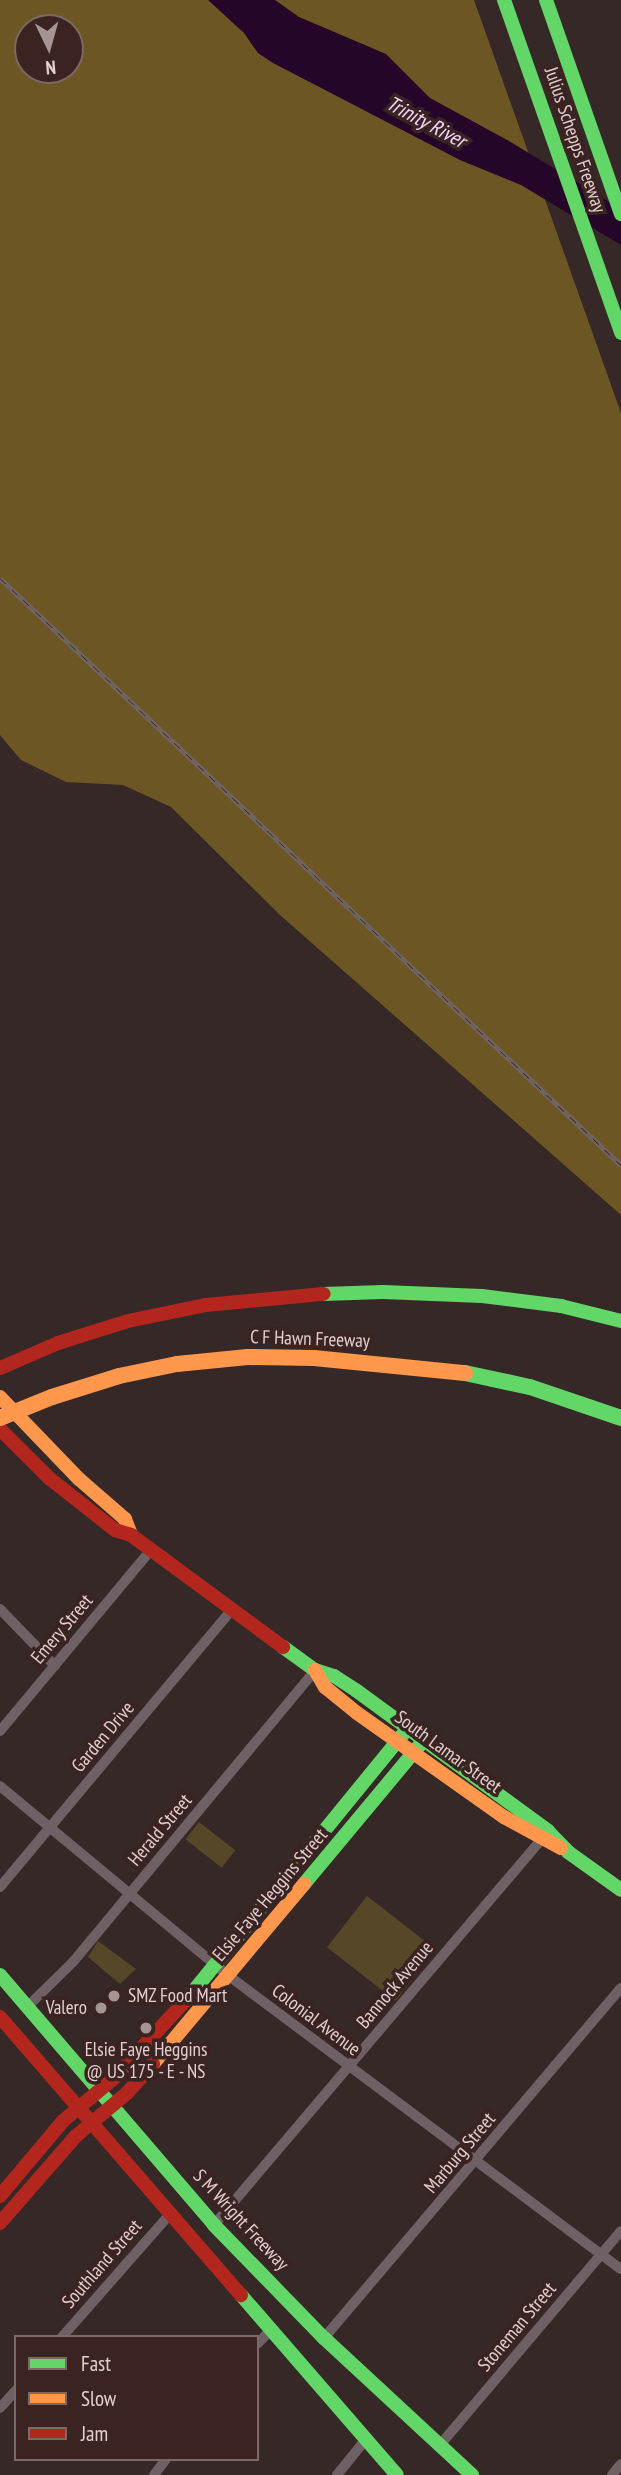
<!DOCTYPE html>
<html>
<head>
<meta charset="utf-8">
<style>
  body { margin:0 }
  #map { position:relative; width:621px; height:2475px; overflow:hidden; background:#352827; font-family:"PT Sans Narrow",sans-serif }
  div>[style] { position:absolute }
  [style*='--x'] { left:calc(var(--x)*1px); top:calc(var(--y)*1px); width:calc(var(--w)*1px); rotate:calc(var(--a)*1deg) }
  .green>* { inset:0; background:#564729; transform-origin:0 0 }
  .forest>* { inset:0; background:#6c5623 }
  .water>* { inset:0; background:#25062a }
  .street>* { height:10px; margin:-5px; padding:0 5px; transform-origin:5px; border-radius:5px; background:#6f6066 }
  .fast>* { height:14px; margin:-7px; padding:0 7px; transform-origin:7px; border-radius:7px; background:#63d668 }
  .slow>* { height:14px; margin:-7px; padding:0 7px; transform-origin:7px; border-radius:7px; background:#ff974d }
  .jam>* { height:14px; margin:-7px; padding:0 7px; transform-origin:7px; border-radius:7px; background:#b3261e }
  .rail>* { height:5px; margin-top:-2.5px; transform-origin:0; background:repeating-linear-gradient(90deg,#3b2321 0 8px,#706466 0 16px); box-sizing:border-box; border-block:2px solid #706466 }
  .fast-bridge>* { height:16px; margin:-8px; padding:0 8px; transform-origin:8px; border-radius:8px; background:#63d668 }
  .slow-bridge>* { height:16px; margin:-8px; padding:0 8px; transform-origin:8px; border-radius:8px; background:#ff974d }
  .dots>* { width:19px; height:19px; translate:-50% -50%; box-sizing:border-box; border:4px solid #3b2321; border-radius:50% }
  span { translate:-50% -50%; white-space:nowrap; text-align:center; line-height:1.15; -webkit-text-stroke:7px #3b2321; paint-order:stroke }
  .street-label { font-size:19px; color:#e0cfce }
  .poi-label { font-size:19px; color:#e0cfce }
  .left { translate:0 -50%; text-align:left }
  .right { translate:-100% -50%; text-align:right }
  .water-label { font-size:21px; color:#f6d3fd; font-style:italic }
  .legend { position:absolute; left:14px; top:2335px; width:245px; height:126px; box-sizing:border-box; background:#3b2321; border:2px solid #7d6866; margin:0; padding:9px 12px; list-style:none; font-size:21px; color:#e0cfce }
  .legend li { display:flex; align-items:center; gap:14px; height:35px }
  .legend b { width:35px; border:2px solid #7d6866 }
  .north { position:absolute; left:14px; top:14px; width:70px; height:70px; box-sizing:border-box; background:#3b2321; border:2px solid #7d6866; border-radius:50%; rotate:175deg; font-size:19px; font-weight:700; line-height:28px; text-align:center; color:#e0cfce }
  .north::after { content:''; display:block; margin:auto; width:24px; height:32px; background:#a49594; clip-path:polygon(50% 0,100% 100%,50% 72%,0 100%) }
</style>
</head>
<body>
<div id="map">
  <div class="green">
    <i style="left:199px;top:1822px;width:46px;height:22px;rotate:38deg"></i>
    <i style="left:367px;top:1896px;width:87px;height:65px;rotate:38deg"></i>
    <i style="clip-path:polygon(98px 1941px,136px 1969px,120px 1984px,88px 1957px)"></i>
  </div>
  <div class="forest">
    <i style="clip-path:polygon(evenodd,0 0,474px 0,621px 413px,621px 1215px,280px 915px,171px 807px,123px 785px,66px 782px,21px 760px,0 735px,0 0,28px 28px,70px 28px,70px 70px,28px 70px,28px 28px)"></i>
  </div>
  <div class="water">
    <i style="clip-path:polygon(208px 0,275px 0,299px 17px,386px 54px,430px 98px,509px 141px,621px 209px,621px 245px,521px 185px,460px 160px,273px 63px,258px 53px,244px 33px)"></i>
  </div>
  <div class="street">
    <i style="--x:0;--y:1609;--w:79;--a:46"></i>
    <i style="--x:0;--y:1731;--w:236;--a:-50.2"></i>
    <i style="--x:0;--y:1786;--w:298;--a:39.7"></i>
    <i style="--x:229;--y:1976;--w:489;--a:36.8"></i>
    <i style="--x:0;--y:1887;--w:361;--a:-50.1"></i>
    <i style="--x:27;--y:2007;--w:64;--a:-44.4"></i>
    <i style="--x:73;--y:1962;--w:379;--a:-50.3"></i>
    <i style="--x:214;--y:2225;--w:513;--a:-49.67"></i>
    <i style="--x:62;--y:2337;--w:162;--a:-48.7"></i>
    <i style="--x:324;--y:2338;--w:459;--a:-49.7"></i>
    <i style="--x:257;--y:2344;--w:20;--a:-45"></i>
    <i style="--x:0;--y:2408;--w:24;--a:-48"></i>
    <i style="--x:440;--y:2445;--w:280;--a:-49.8"></i>
    <i style="--x:154;--y:2475;--w:20;--a:-53"></i>
    <i style="--x:337;--y:2475;--w:48;--a:-51"></i>
    <i style="--x:612;--y:2475;--w:14;--a:-51"></i>
  </div>
  <div class="fast">
    <i style="--x:504;--y:0;--w:353;--a:70.6"></i>
    <i style="--x:546;--y:0;--w:227;--a:70.7"></i>
    <i style="--x:323;--y:1294;--w:60;--a:-1.9"></i>
    <i style="--x:383;--y:1292;--w:99;--a:2.3"></i>
    <i style="--x:482;--y:1296;--w:80;--a:7.2"></i>
    <i style="--x:561;--y:1306;--w:62;--a:14"></i>
    <i style="--x:283;--y:1647;--w:39;--a:36"></i>
    <i style="--x:315;--y:1670;--w:20;--a:18"></i>
    <i style="--x:334;--y:1676;--w:27;--a:33"></i>
    <i style="--x:357;--y:1691;--w:237;--a:36.2"></i>
    <i style="--x:548;--y:1831;--w:29;--a:46"></i>
    <i style="--x:568;--y:1852;--w:65;--a:35.6"></i>
    <i style="--x:304;--y:1884;--w:186;--a:-50.2"></i>
    <i style="--x:0;--y:1975;--w:329;--a:49.4"></i>
    <i style="--x:214;--y:2225;--w:158;--a:45.8"></i>
    <i style="--x:324;--y:2338;--w:202;--a:42.8"></i>
    <i style="--x:187;--y:1999;--w:348;--a:-50.8"></i>
    <i style="--x:241;--y:2295;--w:238;--a:49.1"></i>
  </div>
  <div class="slow">
    <i style="--x:0;--y:1397;--w:114;--a:46.1"></i>
    <i style="--x:79;--y:1479;--w:61;--a:41"></i>
    <i style="--x:125;--y:1519;--w:17;--a:69"></i>
    <i style="--x:315;--y:1670;--w:20;--a:60"></i>
    <i style="--x:325;--y:1687;--w:41;--a:39.1"></i>
    <i style="--x:357;--y:1713;--w:180;--a:35.3"></i>
    <i style="--x:504;--y:1817;--w:65;--a:28.5"></i>
    <i style="--x:153;--y:2064;--w:235;--a:-50"></i>
  </div>
  <div class="jam">
    <i style="--x:0;--y:1368;--w:63;--a:-23.3"></i>
    <i style="--x:58;--y:1343;--w:73;--a:-17.4"></i>
    <i style="--x:128;--y:1321;--w:80;--a:-11.6"></i>
    <i style="--x:206;--y:1305;--w:118;--a:-5.4"></i>
    <i style="--x:0;--y:1429;--w:69;--a:45"></i>
    <i style="--x:49;--y:1478;--w:84;--a:38.2"></i>
    <i style="--x:115;--y:1530;--w:17;--a:17"></i>
    <i style="--x:131;--y:1535;--w:189;--a:36.4"></i>
    <i style="--x:0;--y:2017;--w:368;--a:49.1"></i>
    <i style="--x:0;--y:2196;--w:98;--a:-50"></i>
    <i style="--x:63;--y:2121;--w:67;--a:-40.1"></i>
    <i style="--x:114;--y:2078;--w:108;--a:-47.3"></i>
    <i style="--x:0;--y:2223;--w:116;--a:-48.9"></i>
    <i style="--x:76;--y:2136;--w:67;--a:-40.1"></i>
    <i style="--x:127;--y:2093;--w:39;--a:-48"></i>
  </div>
  <div class="rail">
    <i style="--x:0;--y:578;--w:855;--a:43.39"></i>
  </div>
  <div class="fast-bridge">
    <i style="--x:465;--y:1373;--w:66;--a:12.2"></i>
    <i style="--x:530;--y:1387;--w:96;--a:18.8"></i>
  </div>
  <div class="slow-bridge">
    <i style="--x:0;--y:1418;--w:56;--a:-22"></i>
    <i style="--x:52;--y:1397;--w:70;--a:-17.4"></i>
    <i style="--x:119;--y:1376;--w:59;--a:-11.7"></i>
    <i style="--x:177;--y:1364;--w:71;--a:-5.6"></i>
    <i style="--x:248;--y:1357;--w:66;--a:0.9"></i>
    <i style="--x:314;--y:1358;--w:152;--a:5.7"></i>
  </div>
  <div class="dots">
    <i style="left:114px;top:1996px;background:#a49594"></i>
    <i style="left:101px;top:2008px;background:#a49594"></i>
    <i style="left:146px;top:2028px;background:#a49594"></i>
  </div>
  <div class="street-label">
    <span style="left:575px;top:140px;rotate:71deg">Julius Schepps Freeway</span>
    <span style="left:310px;top:1339px;rotate:2deg">C F Hawn Freeway</span>
    <span style="left:62px;top:1629px;rotate:-50deg">Emery Street</span>
    <span style="left:103px;top:1737px;rotate:-50deg">Garden Drive</span>
    <span style="left:448px;top:1752px;rotate:36deg">South Lamar Street</span>
    <span style="left:160px;top:1830px;rotate:-50deg">Herald Street</span>
    <span style="left:270px;top:1895px;rotate:-50deg">Elsie Faye Heggins Street</span>
    <span style="left:395px;top:1985px;rotate:-50deg">Bannock Avenue</span>
    <span style="left:316px;top:2020px;rotate:37deg">Colonial Avenue</span>
    <span style="left:460px;top:2153px;rotate:-50deg">Marburg Street</span>
    <span style="left:241px;top:2220px;rotate:47deg">S M Wright Freeway</span>
    <span style="left:102px;top:2264px;rotate:-49deg">Southland Street</span>
    <span style="left:517px;top:2327px;rotate:-50deg">Stoneman Street</span>
  </div>
  <div class="poi-label">
    <span class="left" style="left:128px;top:1996px">SMZ Food Mart</span>
    <span class="right" style="left:87px;top:2008px">Valero</span>
    <span style="left:146px;top:2061px">Elsie Faye Heggins<br>@ US 175 - E - NS</span>
  </div>
  <div class="water-label">
    <span style="left:426px;top:122px;rotate:28deg">Trinity River</span>
  </div>
  <ul class="legend">
  <li><b style="height:9px;background:#63d668"></b>Fast</li>
  <li><b style="height:9px;background:#ff974d"></b>Slow</li>
  <li><b style="height:9px;background:#b3261e"></b>Jam</li>
  </ul>
  <div class="north">N</div>
</div>
</body>
</html>
